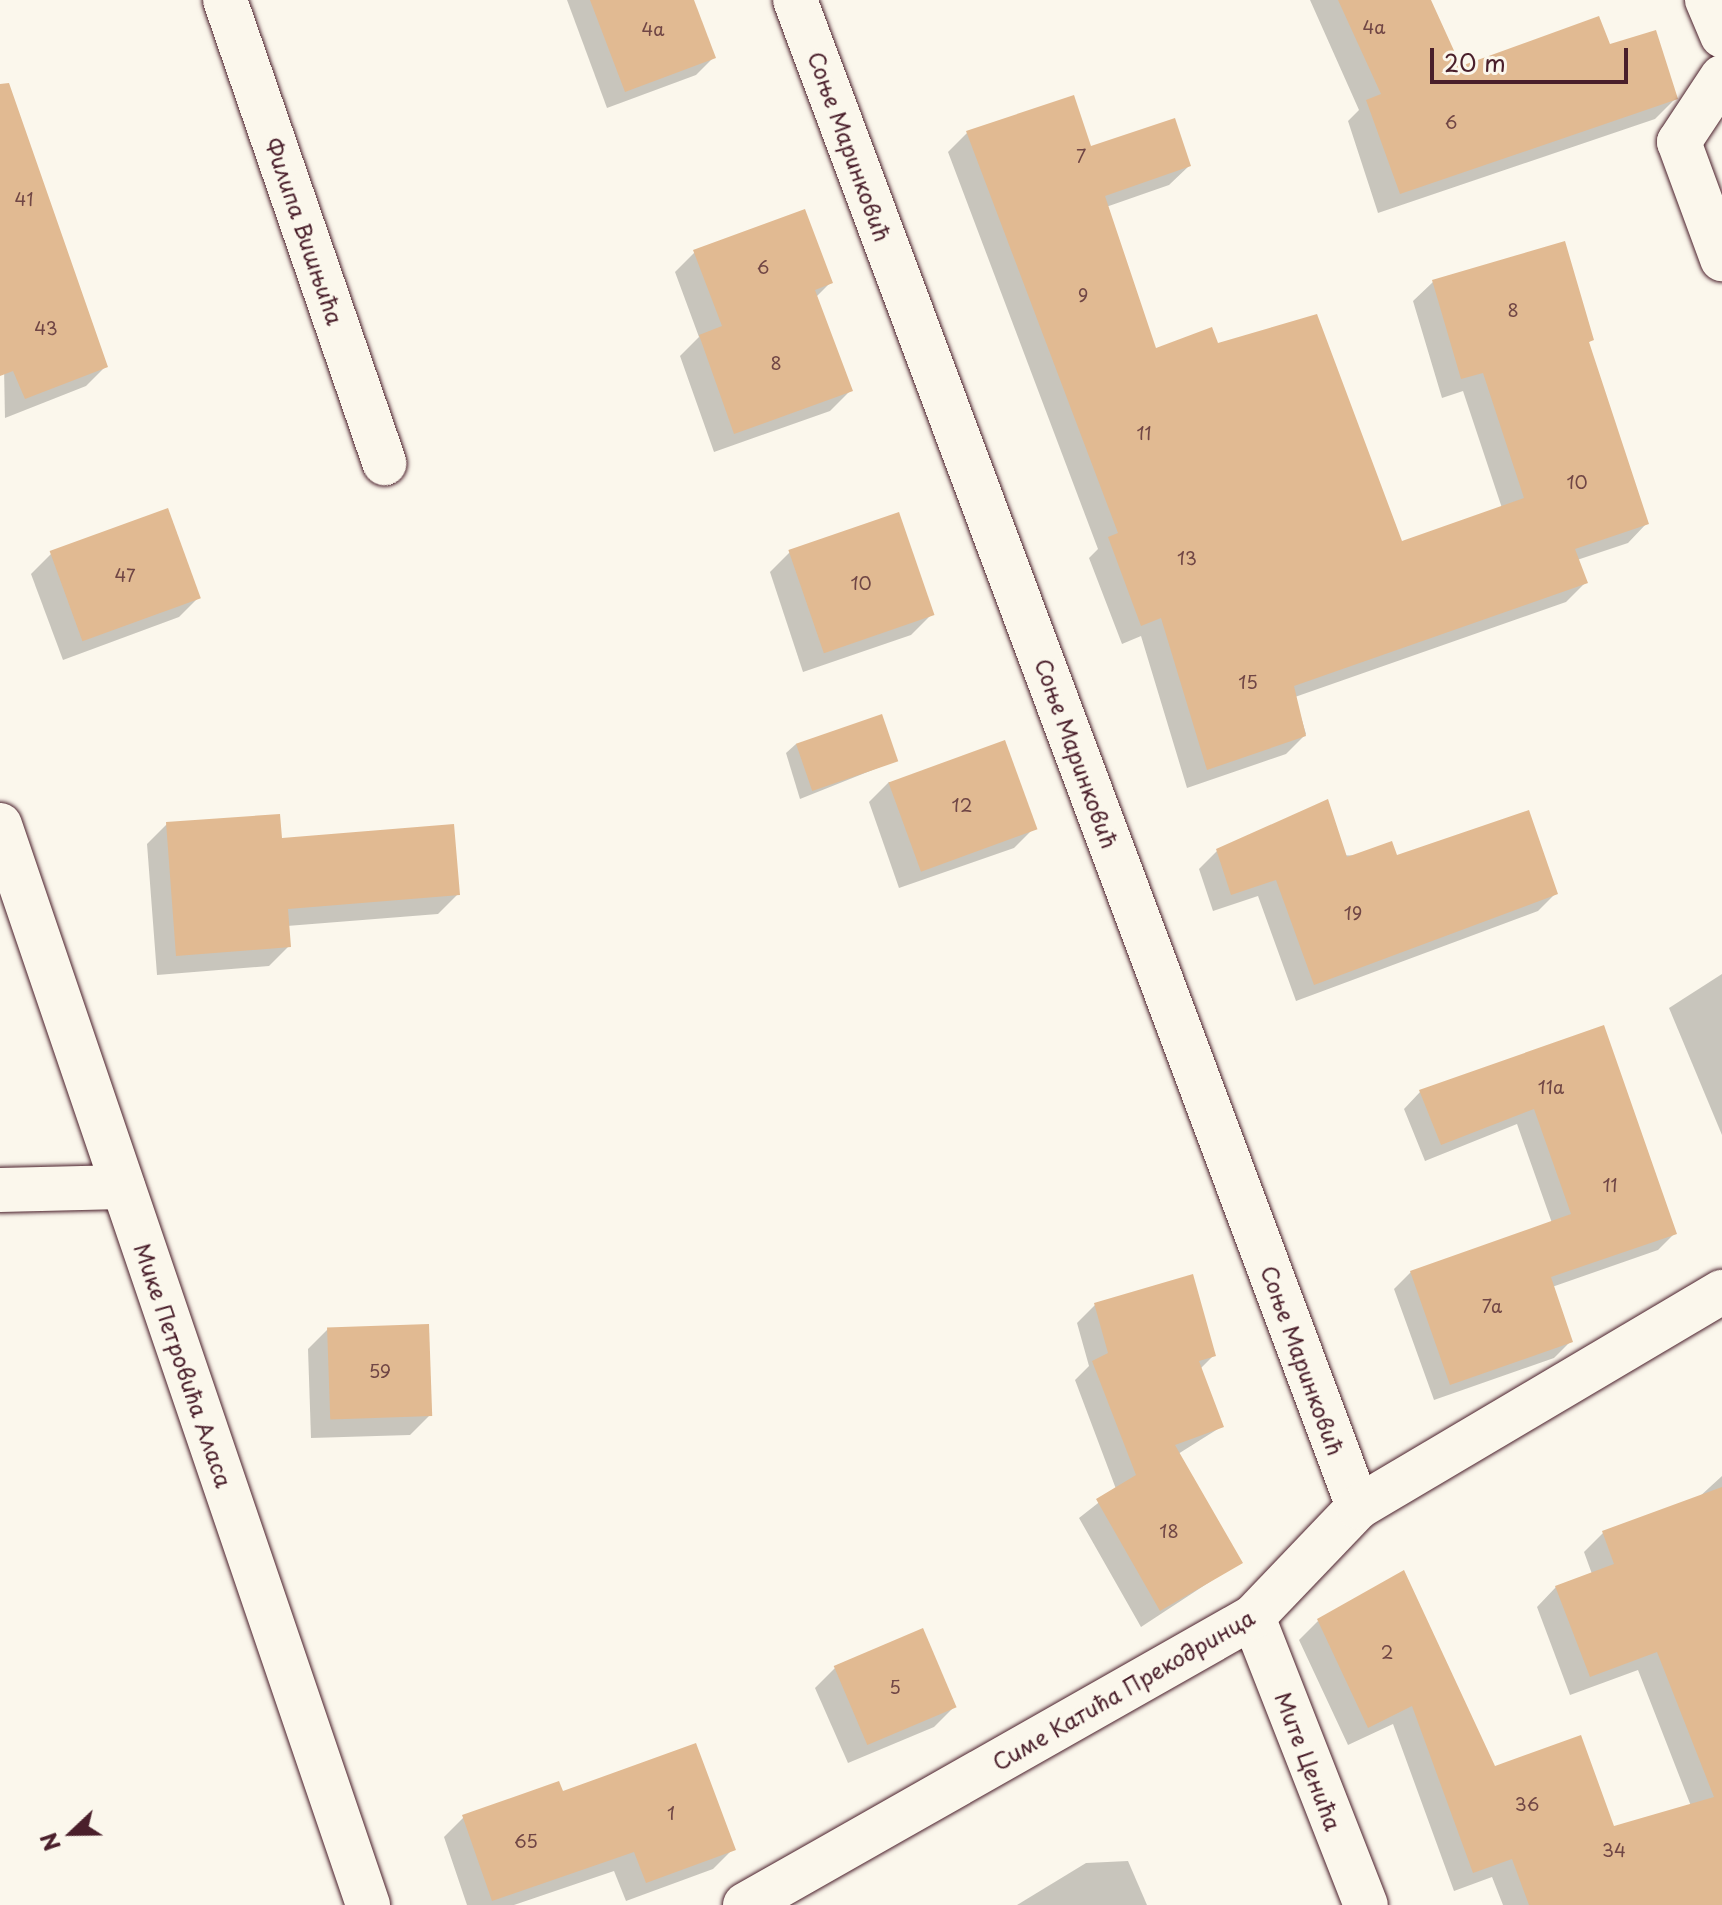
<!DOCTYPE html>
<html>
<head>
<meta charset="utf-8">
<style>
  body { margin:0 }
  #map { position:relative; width:1722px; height:1905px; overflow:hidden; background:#fbf7ec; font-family:"Playpen Sans",sans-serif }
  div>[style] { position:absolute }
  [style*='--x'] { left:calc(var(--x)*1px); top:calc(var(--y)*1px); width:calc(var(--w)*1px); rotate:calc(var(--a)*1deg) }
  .shadow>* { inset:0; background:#0003 }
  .building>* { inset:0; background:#e1ba92; transform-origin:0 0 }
  .roads { filter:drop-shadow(0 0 2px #4a1f2b) drop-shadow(0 0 2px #4a1f2b) }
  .minor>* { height:44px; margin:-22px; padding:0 22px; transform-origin:22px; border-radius:22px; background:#fbf7ec }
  span { translate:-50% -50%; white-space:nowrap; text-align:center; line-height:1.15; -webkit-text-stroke:8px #fbf7ec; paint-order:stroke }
  .number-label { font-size:18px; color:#704645 }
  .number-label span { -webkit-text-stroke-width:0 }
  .street-label { font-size:22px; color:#4a1f2b }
  .north { position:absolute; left:32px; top:1793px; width:80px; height:80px; -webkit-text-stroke:6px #fbf7ec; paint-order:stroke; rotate:248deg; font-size:22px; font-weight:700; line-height:32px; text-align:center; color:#4a1f2b }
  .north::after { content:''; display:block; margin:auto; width:28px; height:36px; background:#4a1f2b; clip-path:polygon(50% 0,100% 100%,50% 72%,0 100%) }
  .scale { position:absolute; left:1430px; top:48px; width:198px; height:36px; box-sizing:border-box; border:4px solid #4a1f2b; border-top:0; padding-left:10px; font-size:24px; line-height:28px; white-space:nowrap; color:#4a1f2b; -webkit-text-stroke:6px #fbf7ec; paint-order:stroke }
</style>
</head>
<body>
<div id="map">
  <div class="shadow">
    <i style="clip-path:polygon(567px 0,692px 0,713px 58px,696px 75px,607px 108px)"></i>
    <i style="clip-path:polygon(1310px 0,1429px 0,1460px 68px,1609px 46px,1675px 99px,1655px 119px,1378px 213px,1348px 121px,1359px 110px)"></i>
    <i style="clip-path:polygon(967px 133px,1189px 166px,1169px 185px,1106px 207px,1154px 351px,1216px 346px,1401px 543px,1502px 508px,1463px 391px,1442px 398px,1413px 301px,1433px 282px,1592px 339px,1587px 344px,1647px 523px,1628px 543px,1577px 560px,1586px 582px,1566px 602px,1295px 697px,1306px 734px,1286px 754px,1187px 788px,1141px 636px,1122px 644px,1089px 558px,1098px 549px,948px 152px)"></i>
    <i style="clip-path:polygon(0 159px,106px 366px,86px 386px,5px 418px)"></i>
    <i style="clip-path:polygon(695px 252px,830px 283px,816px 297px,850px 391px,830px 411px,714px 452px,680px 356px,699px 337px,675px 272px)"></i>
    <i style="clip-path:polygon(167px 510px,199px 597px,179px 617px,63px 660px,31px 574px,51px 554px)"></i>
    <i style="clip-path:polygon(790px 552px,931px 615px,911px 635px,803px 672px,770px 572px)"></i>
    <i style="clip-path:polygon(796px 744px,895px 761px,800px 799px,786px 753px)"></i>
    <i style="clip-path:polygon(889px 782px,1034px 828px,1014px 848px,899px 888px,869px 802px)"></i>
    <i style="clip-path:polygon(167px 824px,280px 840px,458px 894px,438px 914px,287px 926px,289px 946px,269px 966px,157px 975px,147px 844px)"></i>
    <i style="clip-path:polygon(1217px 851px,1396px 857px,1556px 893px,1538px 911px,1296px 1001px,1258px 896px,1213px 911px,1199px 869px)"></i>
    <i style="clip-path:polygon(1722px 974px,1722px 1135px,1669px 1008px)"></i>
    <i style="clip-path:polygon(1603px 1027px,1675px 1233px,1658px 1250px,1552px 1287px,1571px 1341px,1554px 1358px,1434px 1400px,1394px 1289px,1411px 1272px,1552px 1223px,1517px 1124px,1425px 1161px,1404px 1109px,1420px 1092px)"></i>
    <i style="clip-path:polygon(1095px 1305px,1214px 1355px,1200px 1369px,1221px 1427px,1178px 1454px,1240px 1562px,1141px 1627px,1079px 1518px,1116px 1489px,1075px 1380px,1089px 1366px,1077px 1323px)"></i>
    <i style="clip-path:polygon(328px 1329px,430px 1415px,410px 1435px,311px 1438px,308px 1349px)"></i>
    <i style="clip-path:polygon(1722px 1476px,1722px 1905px,1503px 1905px,1492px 1877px,1454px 1891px,1393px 1724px,1348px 1745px,1299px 1640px,1318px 1621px,1494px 1768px,1613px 1829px,1691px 1806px,1638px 1670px,1570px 1695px,1537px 1607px,1556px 1587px,1592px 1574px,1584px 1552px,1603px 1533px,1698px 1498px)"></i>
    <i style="clip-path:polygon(835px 1668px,954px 1707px,934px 1727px,848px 1763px,815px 1688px)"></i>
    <i style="clip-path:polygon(561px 1793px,733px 1849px,713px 1869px,626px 1901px,614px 1871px,514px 1905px,467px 1905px,444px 1837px,464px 1817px)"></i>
    <i style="clip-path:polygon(1128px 1861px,1147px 1905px,1017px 1905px,1086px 1863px)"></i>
  </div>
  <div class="building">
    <i style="clip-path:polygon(590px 0,694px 0,716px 58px,625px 92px)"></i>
    <i style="clip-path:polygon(1338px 0,1431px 0,1461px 66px,1599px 16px,1610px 44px,1656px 30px,1678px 99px,1400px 194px,1366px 100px,1381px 94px)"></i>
    <i style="clip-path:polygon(9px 83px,108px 367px,25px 399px,13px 371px,0 376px,0 84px)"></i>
    <i style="clip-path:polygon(1074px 95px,1091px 146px,1175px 118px,1191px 166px,1105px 196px,1156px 348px,1212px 327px,1218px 343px,1317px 314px,1402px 541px,1524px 498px,1483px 373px,1461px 379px,1432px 280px,1565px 241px,1594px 340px,1589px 342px,1649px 524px,1575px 549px,1588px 583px,1294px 686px,1306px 736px,1207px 770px,1161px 618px,1141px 626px,1108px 537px,1118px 533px,966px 131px)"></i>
    <i style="clip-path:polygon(805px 209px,833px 283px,815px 290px,853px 391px,734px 434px,699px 335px,722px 326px,693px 250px)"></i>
    <i style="left:168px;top:508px;width:96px;height:126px;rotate:70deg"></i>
    <i style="left:899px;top:512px;width:109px;height:117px;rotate:71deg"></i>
    <i style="left:882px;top:714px;width:50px;height:91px;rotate:71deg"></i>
    <i style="left:1005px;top:740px;width:95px;height:124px;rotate:70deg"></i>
    <i style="clip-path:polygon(1328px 799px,1347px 857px,1392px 841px,1397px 855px,1529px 810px,1558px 894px,1314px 985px,1276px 880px,1231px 895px,1216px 849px)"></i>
    <i style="clip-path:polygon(280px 814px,282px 838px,454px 824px,460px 895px,288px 909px,291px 947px,176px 956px,166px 822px)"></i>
    <i style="clip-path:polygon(1604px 1025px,1677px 1234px,1551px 1277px,1573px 1342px,1450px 1385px,1410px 1271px,1571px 1214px,1534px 1109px,1441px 1145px,1419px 1090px)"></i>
    <i style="clip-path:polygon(1193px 1274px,1216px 1356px,1199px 1361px,1224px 1427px,1175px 1445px,1243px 1563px,1160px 1611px,1096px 1499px,1136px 1475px,1092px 1361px,1108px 1353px,1094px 1303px)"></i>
    <i style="left:429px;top:1324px;width:92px;height:102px;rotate:88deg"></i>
    <i style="clip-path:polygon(1722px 1487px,1722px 1905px,1529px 1905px,1512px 1859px,1473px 1873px,1412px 1706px,1368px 1728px,1317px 1619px,1404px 1570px,1495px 1766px,1581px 1735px,1614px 1826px,1714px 1797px,1657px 1652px,1590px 1677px,1555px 1586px,1614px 1564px,1602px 1531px)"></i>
    <i style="left:923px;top:1628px;width:86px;height:97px;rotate:67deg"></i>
    <i style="clip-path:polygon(696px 1743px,736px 1850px,646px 1883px,634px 1852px,492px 1901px,462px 1815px,559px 1781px,563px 1791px)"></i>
  </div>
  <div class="roads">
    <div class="minor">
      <i style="--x:225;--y:0;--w:490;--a:71"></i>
      <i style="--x:795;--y:0;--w:1609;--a:69.51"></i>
      <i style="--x:1707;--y:0;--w:39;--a:67"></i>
      <i style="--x:1722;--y:77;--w:78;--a:123.5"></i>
      <i style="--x:1679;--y:142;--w:125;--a:69.8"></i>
      <i style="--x:0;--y:825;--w:1141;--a:71.18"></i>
      <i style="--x:0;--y:1190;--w:123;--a:-1.4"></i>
      <i style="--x:1253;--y:1617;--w:309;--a:68.6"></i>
      <i style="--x:745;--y:1905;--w:584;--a:-29.55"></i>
      <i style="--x:1253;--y:1617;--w:152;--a:-46.3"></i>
      <i style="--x:1358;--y:1507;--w:423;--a:-30.6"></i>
    </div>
  </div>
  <div class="number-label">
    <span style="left:1374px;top:27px">4a</span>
    <span style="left:653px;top:29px">4a</span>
    <span style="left:1451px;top:122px">6</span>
    <span style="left:1081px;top:156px">7</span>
    <span style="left:24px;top:199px">41</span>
    <span style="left:763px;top:267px">6</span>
    <span style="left:1083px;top:295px">9</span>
    <span style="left:1513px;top:310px">8</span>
    <span style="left:46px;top:328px">43</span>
    <span style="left:776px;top:363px">8</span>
    <span style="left:1144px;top:433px">11</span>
    <span style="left:1577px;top:482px">10</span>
    <span style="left:1187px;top:558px">13</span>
    <span style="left:125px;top:575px">47</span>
    <span style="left:861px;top:583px">10</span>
    <span style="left:1248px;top:682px">15</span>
    <span style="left:962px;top:805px">12</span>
    <span style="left:1353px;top:913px">19</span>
    <span style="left:1551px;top:1087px">11a</span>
    <span style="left:1610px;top:1185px">11</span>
    <span style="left:1492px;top:1306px">7a</span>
    <span style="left:380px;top:1371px">59</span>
    <span style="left:1169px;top:1531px">18</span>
    <span style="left:1387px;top:1652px">2</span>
    <span style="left:895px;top:1687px">5</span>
    <span style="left:1527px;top:1804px">36</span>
    <span style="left:671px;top:1813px">1</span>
    <span style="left:526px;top:1841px">65</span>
    <span style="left:1614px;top:1850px">34</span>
  </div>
  <div class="street-label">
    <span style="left:850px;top:146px;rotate:70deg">Соње Маринковић</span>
    <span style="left:305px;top:231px;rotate:71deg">Филипа Вишњића</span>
    <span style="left:1077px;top:753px;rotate:70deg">Соње Маринковић</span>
    <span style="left:1303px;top:1360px;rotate:70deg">Соње Маринковић</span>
    <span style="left:184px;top:1365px;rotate:71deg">Мике Петровића Аласа</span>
    <span style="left:1123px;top:1689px;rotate:-30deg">Симе Катића Прекодринца</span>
    <span style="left:1309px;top:1761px;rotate:69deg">Мите Ценића</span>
  </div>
  <div class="north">N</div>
  <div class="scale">20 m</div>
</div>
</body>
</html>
